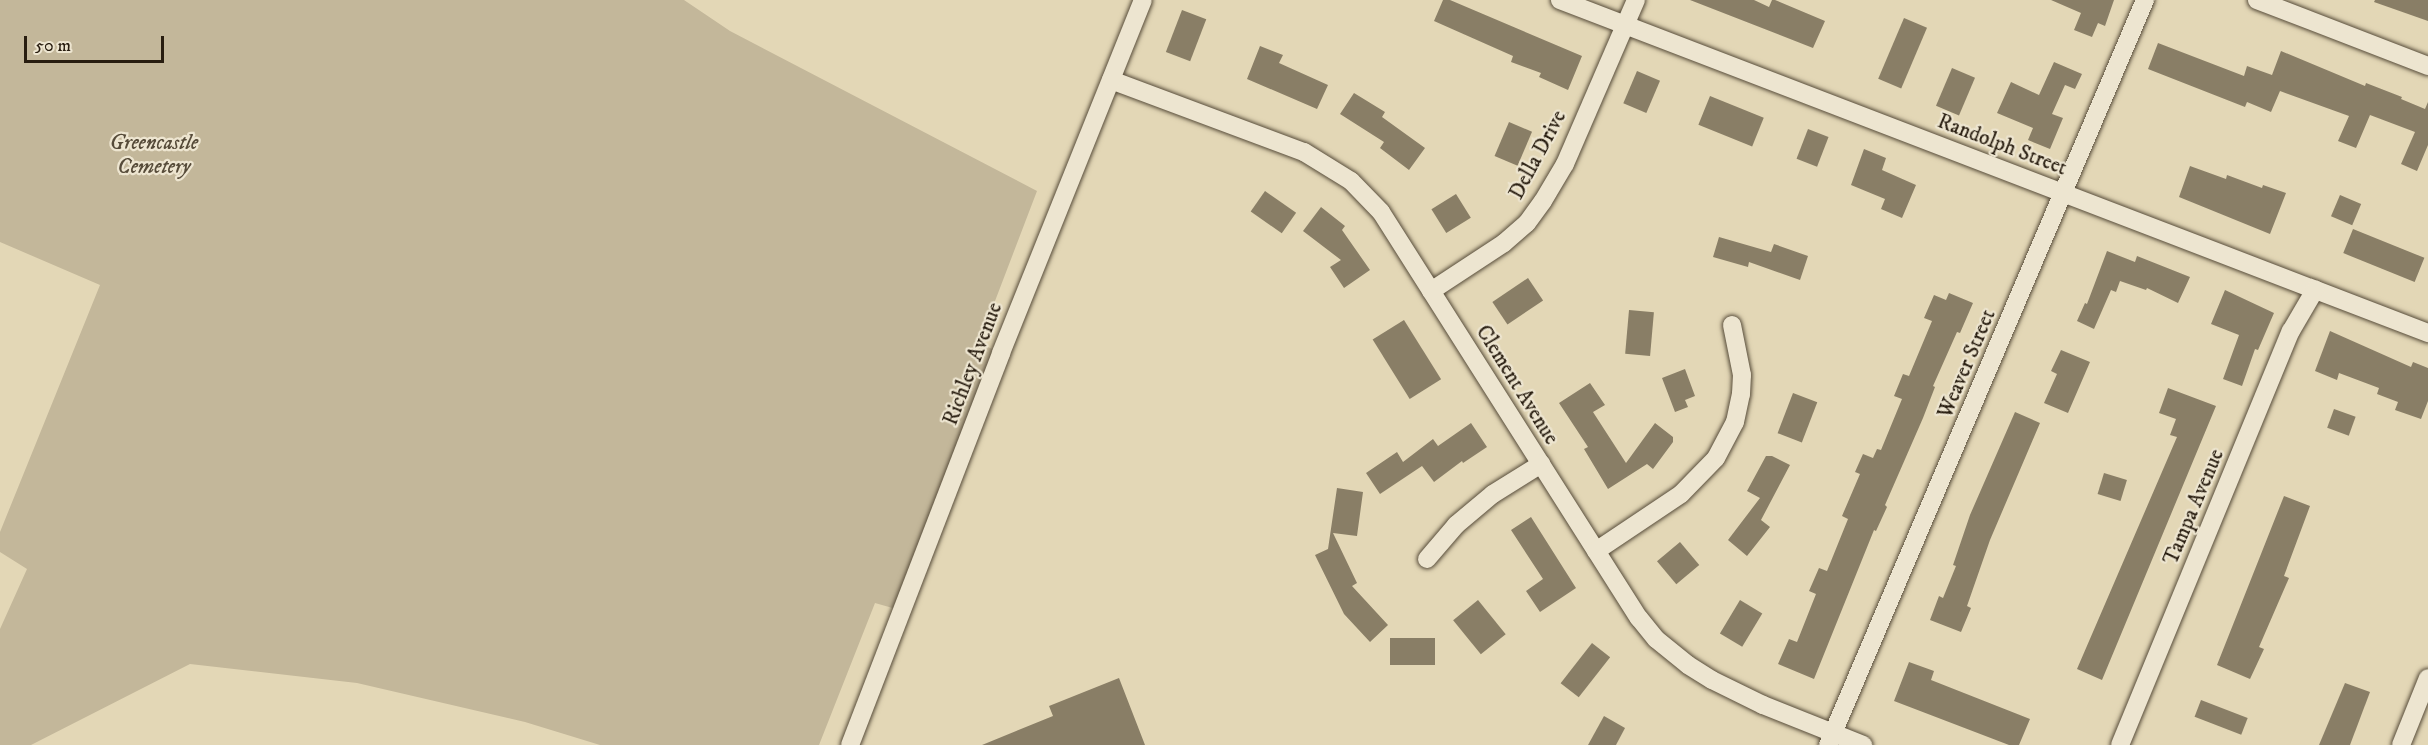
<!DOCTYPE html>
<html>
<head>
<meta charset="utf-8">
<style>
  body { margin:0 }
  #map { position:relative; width:2428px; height:745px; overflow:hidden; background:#e3d7b6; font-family:"IM FELL DW Pica",serif }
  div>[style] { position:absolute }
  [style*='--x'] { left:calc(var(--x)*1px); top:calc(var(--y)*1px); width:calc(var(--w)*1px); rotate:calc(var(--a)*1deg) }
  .green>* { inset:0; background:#c3b79a }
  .building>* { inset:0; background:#897e66; transform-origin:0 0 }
  .roads { filter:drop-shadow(0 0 2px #574c3a) drop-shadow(0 0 2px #574c3a) }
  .minor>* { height:18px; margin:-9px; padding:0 9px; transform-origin:9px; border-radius:9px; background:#ede5d0 }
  span { translate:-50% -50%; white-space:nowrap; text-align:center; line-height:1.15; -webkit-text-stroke:4.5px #ede5d0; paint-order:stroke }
  .park-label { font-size:21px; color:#564b39; font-style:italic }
  .street-label { font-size:21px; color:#281d10 }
  .scale { position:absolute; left:24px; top:36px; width:140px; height:27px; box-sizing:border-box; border:3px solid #281d10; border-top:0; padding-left:8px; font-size:18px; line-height:21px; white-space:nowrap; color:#281d10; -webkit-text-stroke:4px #ede5d0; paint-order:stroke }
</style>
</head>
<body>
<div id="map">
  <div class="green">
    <i style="clip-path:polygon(0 0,684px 0,730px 31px,1037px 191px,979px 343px,1001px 353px,903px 611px,875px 603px,819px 745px,600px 745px,525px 722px,357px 683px,190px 664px,31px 745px,0 745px,0 629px,27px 569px,0 552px,0 532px,100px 285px,0 242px)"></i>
  </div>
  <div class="building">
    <i style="clip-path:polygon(1443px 0,1450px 0,1582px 56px,1568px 90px,1539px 77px,1541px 73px,1511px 62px,1513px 56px,1434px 21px)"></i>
    <i style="clip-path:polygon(1690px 0,1754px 0,1769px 7px,1772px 0,1775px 0,1825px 21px,1813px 48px)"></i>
    <i style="clip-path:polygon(2051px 0,2114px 0,2105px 26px,2098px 23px,2092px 37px,2074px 30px,2081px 13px)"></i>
    <i style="clip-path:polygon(2375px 0,2428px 0,2428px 21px,2374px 2px)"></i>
    <i style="left:1182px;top:10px;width:26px;height:45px;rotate:21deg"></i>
    <i style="left:1904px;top:18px;width:25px;height:66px;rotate:23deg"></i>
    <i style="clip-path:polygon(2158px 43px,2244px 76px,2247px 66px,2272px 75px,2281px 51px,2365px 86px,2366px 83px,2402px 97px,2401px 99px,2425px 109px,2428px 102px,2428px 145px,2417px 171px,2401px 164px,2415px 132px,2370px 115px,2356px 148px,2338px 141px,2349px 116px,2280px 91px,2271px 112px,2247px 102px,2245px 107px,2148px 69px)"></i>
    <i style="clip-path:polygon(1260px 46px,1283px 55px,1279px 63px,1328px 85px,1317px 109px,1247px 79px)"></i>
    <i style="clip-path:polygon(2054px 62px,2082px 74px,2075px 89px,2065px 85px,2052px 114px,2063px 118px,2050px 149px,2028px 140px,2033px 128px,1997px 113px,2011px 82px,2039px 95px)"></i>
    <i style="left:1952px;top:68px;width:25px;height:41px;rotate:23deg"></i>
    <i style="left:1637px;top:71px;width:25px;height:35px;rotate:23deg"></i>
    <i style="clip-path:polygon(1354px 93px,1385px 112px,1382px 117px,1425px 148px,1409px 170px,1380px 148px,1384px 142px,1340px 114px)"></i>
    <i style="left:1710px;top:96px;width:58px;height:31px;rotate:22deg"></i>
    <i style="left:1509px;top:122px;width:25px;height:37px;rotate:23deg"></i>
    <i style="left:1808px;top:129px;width:22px;height:32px;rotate:21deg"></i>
    <i style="clip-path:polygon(1864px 149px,1886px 158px,1882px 170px,1916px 185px,1902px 218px,1881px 209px,1885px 199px,1851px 185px)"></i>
    <i style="clip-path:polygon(2190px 166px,2226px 179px,2227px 175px,2262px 188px,2263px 185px,2286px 193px,2270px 234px,2179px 197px)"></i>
    <i style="left:1265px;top:191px;width:38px;height:25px;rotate:35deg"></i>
    <i style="left:1456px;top:194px;width:28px;height:29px;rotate:58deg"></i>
    <i style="left:2340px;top:195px;width:23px;height:23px;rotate:23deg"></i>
    <i style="clip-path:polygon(1321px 207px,1345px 226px,1342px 230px,1370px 270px,1344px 288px,1330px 267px,1341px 260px,1303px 231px)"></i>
    <i style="left:2353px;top:229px;width:77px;height:26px;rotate:22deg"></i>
    <i style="clip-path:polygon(1719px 237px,1771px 252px,1774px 244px,1808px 256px,1800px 280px,1749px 262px,1748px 267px,1713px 257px)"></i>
    <i style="clip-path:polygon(2107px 251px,2135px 262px,2137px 256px,2190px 277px,2178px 303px,2147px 288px,2146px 290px,2120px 281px,2116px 292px,2111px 290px,2094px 329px,2077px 321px,2085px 303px,2087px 304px)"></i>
    <i style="left:1528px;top:278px;width:27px;height:43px;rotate:56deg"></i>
    <i style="clip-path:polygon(2225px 290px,2274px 313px,2258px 350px,2255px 349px,2242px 386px,2223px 379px,2239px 335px,2211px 324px)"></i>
    <i style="clip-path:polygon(1949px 293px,1973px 303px,1960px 333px,1957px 332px,1933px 386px,1935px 387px,1923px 418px,1885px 505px,1887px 507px,1876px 531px,1874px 530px,1814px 679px,1778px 664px,1789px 639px,1797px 642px,1816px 594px,1809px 591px,1819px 568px,1827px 571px,1848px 519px,1842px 516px,1860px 474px,1855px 472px,1863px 454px,1873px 458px,1877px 449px,1881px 450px,1902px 399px,1894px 396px,1903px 374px,1909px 376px,1932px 321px,1924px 318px,1934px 295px,1946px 300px)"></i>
    <i style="left:1629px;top:310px;width:25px;height:44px;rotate:5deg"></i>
    <i style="left:1404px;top:320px;width:70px;height:37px;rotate:58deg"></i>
    <i style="clip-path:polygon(2330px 331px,2411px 367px,2413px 362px,2428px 368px,2428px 401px,2421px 419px,2395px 410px,2398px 402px,2377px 394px,2379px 388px,2339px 373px,2337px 380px,2315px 371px)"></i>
    <i style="clip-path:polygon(2061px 350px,2090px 362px,2068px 413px,2044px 403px,2057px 374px,2051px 371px)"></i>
    <i style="clip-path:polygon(1685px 369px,1695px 396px,1685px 400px,1688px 407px,1675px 412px,1662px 378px)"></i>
    <i style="clip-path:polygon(1590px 383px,1605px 405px,1593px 412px,1626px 463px,1655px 423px,1673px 437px,1673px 442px,1653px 469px,1647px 464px,1608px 489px,1584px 449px,1588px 447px,1559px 403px)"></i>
    <i style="clip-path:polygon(2168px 388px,2216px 406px,2102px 680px,2077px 669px,2177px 437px,2170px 435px,2176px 419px,2159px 413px)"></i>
    <i style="left:1793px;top:393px;width:26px;height:43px;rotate:21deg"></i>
    <i style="left:2334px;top:409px;width:23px;height:20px;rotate:20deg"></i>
    <i style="clip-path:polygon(2015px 412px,2040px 423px,1990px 540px,1967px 606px,1971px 608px,1961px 632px,1930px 620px,1939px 596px,1943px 598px,1956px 566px,1953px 565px,1970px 515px)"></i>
    <i style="clip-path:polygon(1471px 423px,1487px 447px,1463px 463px,1462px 461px,1434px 482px,1422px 466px,1380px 494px,1366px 473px,1397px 452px,1403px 462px,1433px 439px,1438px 446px)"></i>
    <i style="clip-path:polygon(1766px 456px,1772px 456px,1790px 465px,1761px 520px,1770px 527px,1747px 556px,1728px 540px,1760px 498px,1747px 491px)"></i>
    <i style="left:2104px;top:473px;width:24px;height:22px;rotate:17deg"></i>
    <i style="clip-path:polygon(1337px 488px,1363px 492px,1357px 536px,1333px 533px,1357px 583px,1352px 586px,1388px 625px,1370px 642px,1344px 614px,1315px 555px,1328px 549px)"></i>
    <i style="clip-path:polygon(2284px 496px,2310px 506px,2284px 576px,2289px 578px,2259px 647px,2264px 649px,2250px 679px,2217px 665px)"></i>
    <i style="clip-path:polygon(1531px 517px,1576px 588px,1540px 612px,1526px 591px,1543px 579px,1511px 530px)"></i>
    <i style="left:1680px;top:542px;width:30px;height:30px;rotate:50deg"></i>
    <i style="left:1478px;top:600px;width:44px;height:32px;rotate:51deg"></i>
    <i style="left:1740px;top:600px;width:26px;height:39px;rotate:31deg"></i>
    <i style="left:1390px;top:638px;width:45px;height:27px"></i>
    <i style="left:1592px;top:643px;width:23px;height:51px;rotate:38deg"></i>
    <i style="clip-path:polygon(1909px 662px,1934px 671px,1931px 680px,2030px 719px,2019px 745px,2009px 745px,1894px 701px)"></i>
    <i style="clip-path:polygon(1119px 678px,1145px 745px,982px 745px,1053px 716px,1049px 706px)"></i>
    <i style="clip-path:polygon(2345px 683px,2370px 692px,2350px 745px,2319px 745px)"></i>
    <i style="left:2201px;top:700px;width:50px;height:18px;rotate:21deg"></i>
    <i style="clip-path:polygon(1604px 716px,1625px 728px,1616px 745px,1588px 745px)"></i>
  </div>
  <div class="roads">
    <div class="minor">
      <i style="--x:1560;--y:0;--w:930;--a:20.99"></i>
      <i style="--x:2257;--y:0;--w:183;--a:21.1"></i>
      <i style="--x:1111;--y:80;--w:206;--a:20.5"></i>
      <i style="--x:1304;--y:152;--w:55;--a:31.7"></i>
      <i style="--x:1351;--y:181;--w:43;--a:45.9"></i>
      <i style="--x:1381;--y:212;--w:481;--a:57.6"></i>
      <i style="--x:1639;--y:618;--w:27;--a:51"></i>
      <i style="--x:1656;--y:639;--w:41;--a:39.1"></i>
      <i style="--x:1688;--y:665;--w:28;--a:32"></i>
      <i style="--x:1712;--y:680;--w:57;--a:26.1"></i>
      <i style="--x:1763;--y:705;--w:108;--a:21.8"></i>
      <i style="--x:1431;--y:291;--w:87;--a:-33.3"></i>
      <i style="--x:1504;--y:243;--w:30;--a:-41"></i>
      <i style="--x:1527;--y:223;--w:27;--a:-54"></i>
      <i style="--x:1543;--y:201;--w:43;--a:-59.3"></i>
      <i style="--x:1565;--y:164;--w:179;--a:-66.6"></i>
      <i style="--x:1596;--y:551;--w:102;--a:-33.8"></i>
      <i style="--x:1681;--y:494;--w:50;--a:-45.8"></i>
      <i style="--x:1716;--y:458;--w:41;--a:-62.2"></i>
      <i style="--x:1735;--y:422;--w:29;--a:-78"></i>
      <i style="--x:1741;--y:394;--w:19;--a:-87"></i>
      <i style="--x:1742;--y:375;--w:51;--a:-101.3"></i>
      <i style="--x:1427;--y:559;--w:45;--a:-49.5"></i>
      <i style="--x:1456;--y:525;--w:48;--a:-40"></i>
      <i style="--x:1493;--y:494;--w:57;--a:-32"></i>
      <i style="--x:850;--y:745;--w:420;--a:-68.9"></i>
      <i style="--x:1001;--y:353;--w:380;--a:-68.1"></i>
      <i style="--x:1828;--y:745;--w:810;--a:-66.95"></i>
      <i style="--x:2120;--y:745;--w:448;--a:-67.6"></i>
      <i style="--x:2291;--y:331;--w:48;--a:-59.7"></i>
      <i style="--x:2401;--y:745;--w:72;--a:-68.1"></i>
    </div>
  </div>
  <div class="park-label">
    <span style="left:154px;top:155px">Greencastle<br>Cemetery</span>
  </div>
  <div class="street-label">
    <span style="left:2002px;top:145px;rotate:21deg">Randolph Street</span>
    <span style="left:1538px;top:155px;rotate:-62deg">Della Drive</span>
    <span style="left:973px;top:364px;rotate:-69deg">Richley Avenue</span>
    <span style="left:1967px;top:364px;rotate:-67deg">Weaver Street</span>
    <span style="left:1517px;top:385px;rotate:58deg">Clement Avenue</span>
    <span style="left:2194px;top:507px;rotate:-67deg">Tampa Avenue</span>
  </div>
  <div class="scale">50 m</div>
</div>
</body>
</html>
